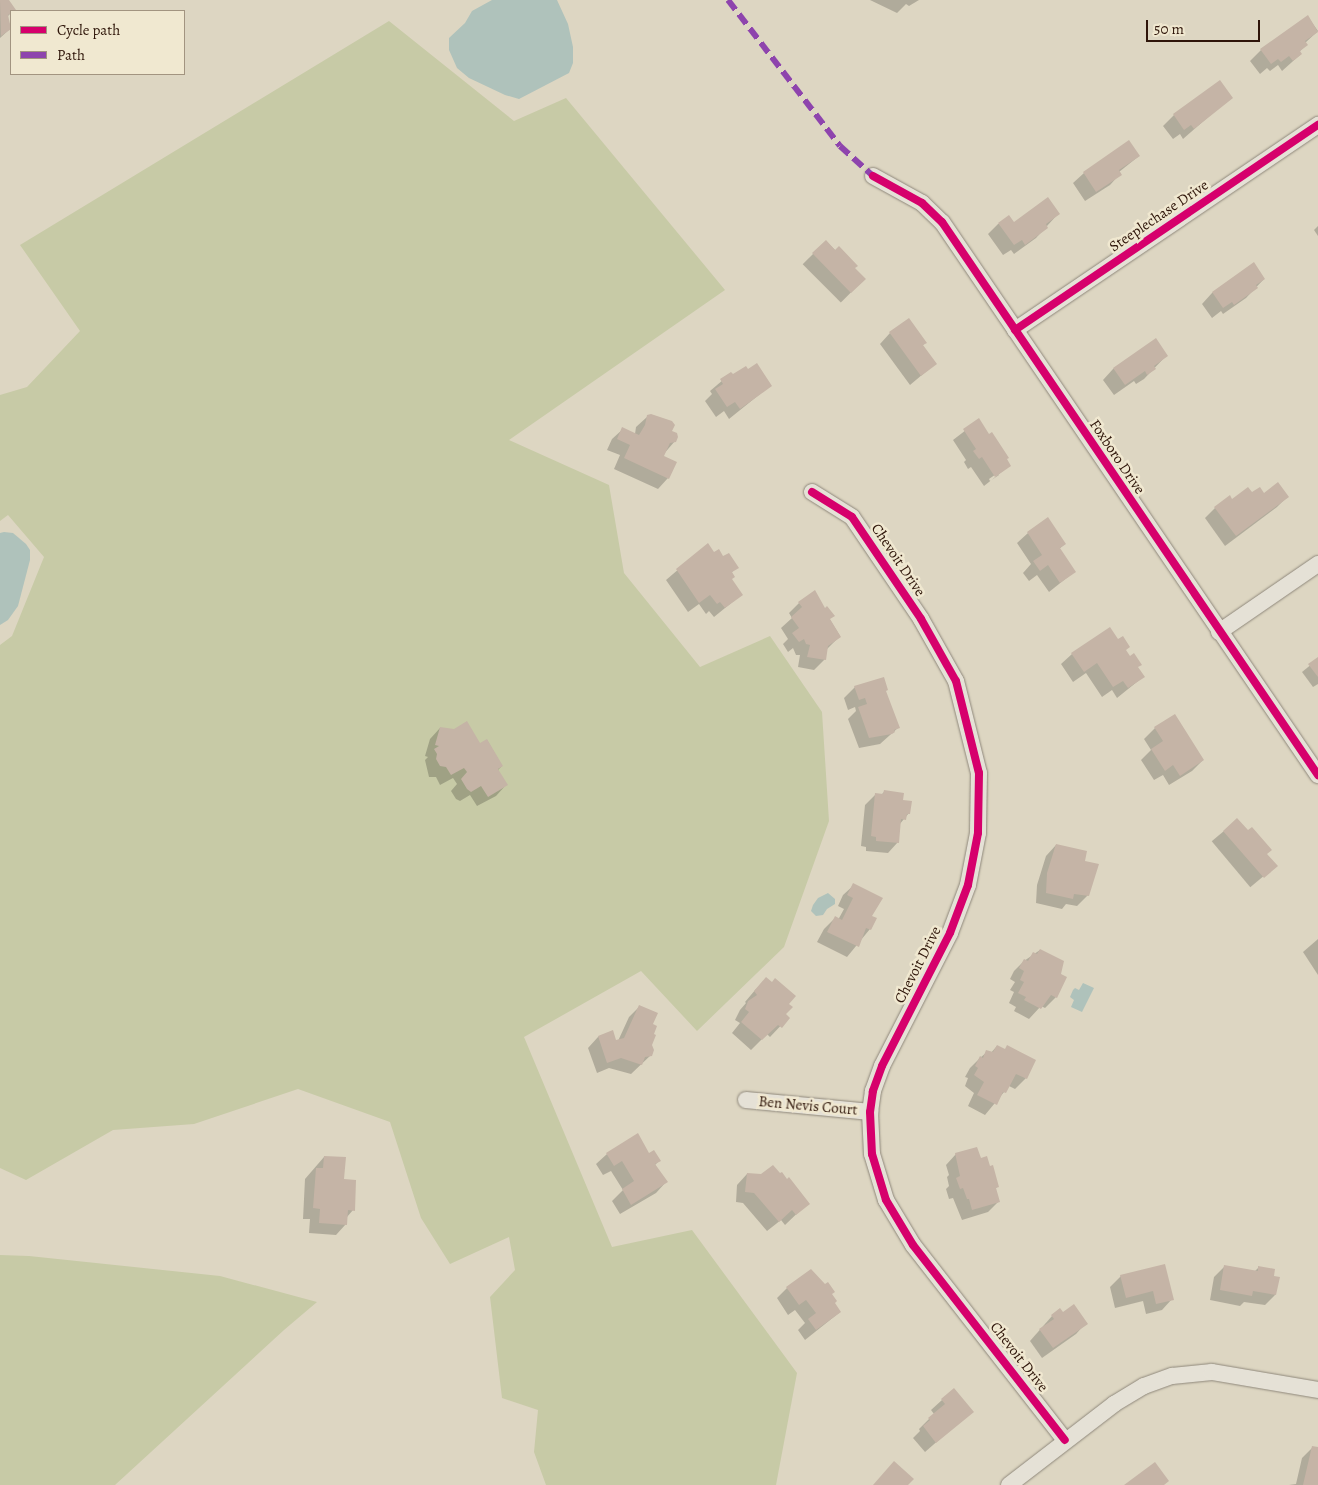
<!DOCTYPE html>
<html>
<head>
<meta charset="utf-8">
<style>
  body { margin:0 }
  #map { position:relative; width:1318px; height:1485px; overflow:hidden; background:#ddd6c2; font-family:Alegreya,serif }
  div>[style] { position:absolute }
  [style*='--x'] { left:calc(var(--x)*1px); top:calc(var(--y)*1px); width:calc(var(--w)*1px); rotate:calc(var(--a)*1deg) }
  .green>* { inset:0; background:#c7caa6 }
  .water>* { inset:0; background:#afc2bb }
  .shadow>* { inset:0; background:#0003; transform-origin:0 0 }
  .building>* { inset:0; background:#c5b4a6 }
  .roads { filter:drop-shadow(0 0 1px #8f887b) drop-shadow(0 0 1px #8f887b) }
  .minor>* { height:16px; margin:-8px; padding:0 8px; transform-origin:8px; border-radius:8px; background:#e5e1d6 }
  .quiet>* { height:6px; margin-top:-3px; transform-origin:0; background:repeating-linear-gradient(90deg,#8e44ad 0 12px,transparent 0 18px) }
  .cycleway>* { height:8px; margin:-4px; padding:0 4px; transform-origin:4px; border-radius:4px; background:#d6006c }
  span { translate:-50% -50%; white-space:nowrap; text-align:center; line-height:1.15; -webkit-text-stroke:5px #f0e8d0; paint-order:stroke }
  .street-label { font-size:15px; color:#2e1509 }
  .legend { position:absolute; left:10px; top:10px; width:175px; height:65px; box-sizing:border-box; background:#f0e8d0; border:1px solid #a29480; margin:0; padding:6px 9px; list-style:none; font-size:15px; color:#2e1509 }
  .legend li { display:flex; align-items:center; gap:10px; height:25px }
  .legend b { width:25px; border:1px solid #a29480 }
  .scale { position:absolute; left:1146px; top:20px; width:114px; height:22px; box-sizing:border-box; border:2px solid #2e1509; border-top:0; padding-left:6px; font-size:15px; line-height:18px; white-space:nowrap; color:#2e1509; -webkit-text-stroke:4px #f0e8d0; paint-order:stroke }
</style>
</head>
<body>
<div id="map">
  <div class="green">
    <i style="clip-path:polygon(389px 21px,514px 121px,566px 98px,725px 290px,509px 440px,609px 485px,624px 573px,700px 667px,770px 636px,822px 712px,829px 821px,784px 947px,697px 1031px,641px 971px,524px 1037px,612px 1247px,692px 1230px,797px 1373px,776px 1485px,546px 1485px,534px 1452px,538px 1410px,502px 1398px,490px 1297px,515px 1270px,509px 1237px,450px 1264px,421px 1218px,390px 1122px,298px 1089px,194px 1124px,113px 1130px,26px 1180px,0 1168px,0 645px,12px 636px,44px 557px,8px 515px,0 521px,0 395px,27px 387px,80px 331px,20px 245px)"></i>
    <i style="clip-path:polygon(0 1255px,29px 1256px,220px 1276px,317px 1302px,284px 1330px,115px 1485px,0 1485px)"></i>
  </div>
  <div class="water">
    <i style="clip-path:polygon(492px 0,557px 0,568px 24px,573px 47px,573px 63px,569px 73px,519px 99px,505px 95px,469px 78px,457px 68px,449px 50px,449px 38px,465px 23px,472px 11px)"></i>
    <i style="clip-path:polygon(4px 532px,13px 533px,26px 544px,30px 550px,30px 560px,18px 606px,8px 620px,0 625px,0 533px)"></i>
    <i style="clip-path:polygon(828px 893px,835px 899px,835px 904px,827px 909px,823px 915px,816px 916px,811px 911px,813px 905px,818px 898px)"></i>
    <i style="clip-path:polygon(1083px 983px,1094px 988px,1082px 1012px,1071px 1007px,1074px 1000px,1070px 997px,1073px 990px,1075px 988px,1079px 990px)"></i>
  </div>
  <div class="shadow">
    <i style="clip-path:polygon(0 0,8px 0,11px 13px,7px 17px,11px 28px,0 38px)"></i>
    <i style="clip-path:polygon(870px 0,919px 0,909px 6px,906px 4px,897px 13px)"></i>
    <i style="clip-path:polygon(1308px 17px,1318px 31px,1305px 43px,1306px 45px,1299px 52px,1301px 54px,1282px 71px,1278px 65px,1270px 71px,1267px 68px,1260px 74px,1250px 61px,1261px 50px)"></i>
    <i style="clip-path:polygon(1220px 82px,1231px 97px,1183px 139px,1180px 134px,1173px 139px,1163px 126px,1174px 115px)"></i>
    <i style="clip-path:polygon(1139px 156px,1119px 172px,1120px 174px,1110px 185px,1085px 201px,1073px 183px,1084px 173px)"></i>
    <i style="clip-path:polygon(1058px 214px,1036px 238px,1014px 254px,1011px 250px,1003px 255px,988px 234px,998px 224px,1013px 224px)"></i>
    <i style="clip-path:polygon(1318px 226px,1318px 236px,1314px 230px)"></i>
    <i style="left:826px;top:241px;width:54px;height:33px;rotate:45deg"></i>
    <i style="clip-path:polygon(1254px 264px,1264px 279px,1246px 298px,1223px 314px,1221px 311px,1212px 318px,1202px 304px,1212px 293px)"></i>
    <i style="clip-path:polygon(890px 333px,925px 343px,922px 346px,935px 364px,910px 385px,880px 344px)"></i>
    <i style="clip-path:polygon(1155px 340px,1166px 356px,1144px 379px,1136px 384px,1134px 381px,1114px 395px,1103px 380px,1113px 369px)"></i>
    <i style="clip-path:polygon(730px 374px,770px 386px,729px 419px,724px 411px,716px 417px,705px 401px,712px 394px,710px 391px)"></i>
    <i style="clip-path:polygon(647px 417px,671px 432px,675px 441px,662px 456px,668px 478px,658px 489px,614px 469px,620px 455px,607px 450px,612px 439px,623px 429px,635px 434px,636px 427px)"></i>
    <i style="clip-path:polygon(evenodd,979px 420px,1009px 466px,984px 486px,971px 467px,968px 469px,964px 462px,966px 460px,953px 440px,979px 420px,999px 472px,999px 475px,990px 481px,989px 479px,999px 472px)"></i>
    <i style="clip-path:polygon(1252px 494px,1287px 497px,1277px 507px,1225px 546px,1205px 518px,1215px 508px)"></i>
    <i style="clip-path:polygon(1028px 533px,1065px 544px,1059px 549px,1074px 572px,1049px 592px,1037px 575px,1029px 581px,1023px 573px,1031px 564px,1017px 543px)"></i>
    <i style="clip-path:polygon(708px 544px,714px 554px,737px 567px,731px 573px,731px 580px,741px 595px,714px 617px,709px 611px,706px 614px,699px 604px,688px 612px,666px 580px)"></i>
    <i style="clip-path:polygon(799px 603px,824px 610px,840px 636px,827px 649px,825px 659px,814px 670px,798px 667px,800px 655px,796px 655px,793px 648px,788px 652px,783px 644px,788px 639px,781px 628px,792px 618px,789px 613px)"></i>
    <i style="clip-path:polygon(1125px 650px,1143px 677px,1117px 698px,1112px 690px,1102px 697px,1086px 673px,1073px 682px,1061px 664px,1072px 654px)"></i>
    <i style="clip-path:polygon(1318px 659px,1318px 684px,1313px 687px,1302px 672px)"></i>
    <i style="clip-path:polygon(855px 687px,899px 727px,880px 744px,859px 748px,848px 719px,856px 711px,855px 707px,848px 710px,844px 698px)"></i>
    <i style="clip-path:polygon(1175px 716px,1203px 760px,1192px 771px,1169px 785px,1163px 775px,1154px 780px,1141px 760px,1151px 750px,1144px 739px,1155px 728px)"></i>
    <i style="clip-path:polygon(440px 728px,479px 745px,487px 740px,502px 766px,498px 770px,506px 785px,496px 796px,477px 806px,470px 795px,460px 801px,456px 799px,451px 791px,457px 784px,453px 778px,440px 785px,436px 777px,429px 777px,425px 760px,428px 757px,425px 756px,430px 739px)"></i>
    <i style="clip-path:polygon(884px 792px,902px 801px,909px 813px,899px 825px,898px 842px,888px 853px,866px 851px,866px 847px,861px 846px,865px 805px,876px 794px,881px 795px)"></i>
    <i style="left:1237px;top:820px;width:60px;height:33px;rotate:50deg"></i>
    <i style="clip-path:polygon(1056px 845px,1084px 862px,1088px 895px,1077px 906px,1066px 904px,1062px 909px,1036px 903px,1037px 885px,1046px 856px)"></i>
    <i style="clip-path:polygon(854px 885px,870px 916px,870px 929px,847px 957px,817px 942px,824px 929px,835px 918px,838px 920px,844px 909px,838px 906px,843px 895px)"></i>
    <i style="clip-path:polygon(1318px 939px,1318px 975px,1303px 952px)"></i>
    <i style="clip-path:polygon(1040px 950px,1056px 997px,1045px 1008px,1041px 1006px,1029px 1019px,1014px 1011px,1016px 1007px,1009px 1003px,1014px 992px,1010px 990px,1015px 982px,1010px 979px,1014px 971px,1024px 961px)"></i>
    <i style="clip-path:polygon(771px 984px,788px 1004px,785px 1015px,788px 1018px,770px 1037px,767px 1034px,751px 1050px,732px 1033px,740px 1023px,735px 1020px,740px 1010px,746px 1003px,745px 1002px,756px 989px)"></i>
    <i style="clip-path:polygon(640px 1006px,651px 1045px,651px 1055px,631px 1074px,609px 1068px,597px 1073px,588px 1048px,598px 1037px,612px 1032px,616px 1042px,618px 1041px,629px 1017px)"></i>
    <i style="clip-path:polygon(997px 1046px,1026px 1078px,1015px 1089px,1009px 1086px,985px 1115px,968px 1106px,974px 1093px,965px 1086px,968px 1078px,965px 1077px,970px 1068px,980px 1058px,987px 1052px,990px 1054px)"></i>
    <i style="clip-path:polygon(607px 1154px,648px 1155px,659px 1161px,655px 1165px,666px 1182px,656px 1193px,620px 1214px,612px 1201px,623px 1190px,611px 1171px,603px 1175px,596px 1164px)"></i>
    <i style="clip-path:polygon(956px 1154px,980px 1159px,998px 1186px,995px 1189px,999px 1201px,988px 1212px,962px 1220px,953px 1198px,949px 1199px,946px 1189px,949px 1186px,947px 1177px,949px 1175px,946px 1165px)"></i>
    <i style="clip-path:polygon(324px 1157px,343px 1180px,353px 1210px,347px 1217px,346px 1224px,336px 1235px,309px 1233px,310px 1219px,303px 1219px,305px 1179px)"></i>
    <i style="clip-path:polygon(747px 1174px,762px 1176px,808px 1203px,785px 1225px,781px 1220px,767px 1231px,743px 1203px,736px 1202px,737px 1185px)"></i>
    <i style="clip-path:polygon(1225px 1266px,1254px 1272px,1259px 1267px,1272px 1277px,1278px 1278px,1275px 1295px,1265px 1305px,1244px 1302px,1240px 1306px,1210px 1300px,1214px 1277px)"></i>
    <i style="clip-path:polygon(1121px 1276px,1172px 1299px,1162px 1310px,1146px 1314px,1143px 1301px,1115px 1308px,1110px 1287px)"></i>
    <i style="clip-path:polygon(787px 1288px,831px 1294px,833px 1303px,840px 1312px,805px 1340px,798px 1330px,805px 1323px,795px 1310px,788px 1315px,777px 1298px)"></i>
    <i style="clip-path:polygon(1063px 1314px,1086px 1323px,1076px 1334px,1042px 1358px,1030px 1341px,1052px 1316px)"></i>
    <i style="clip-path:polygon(942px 1400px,972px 1411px,925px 1452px,913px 1438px,920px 1431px,919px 1429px,934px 1414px,931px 1410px)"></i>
    <i style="clip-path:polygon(1313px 1447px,1318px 1449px,1318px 1485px,1289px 1485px,1296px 1484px,1302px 1458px)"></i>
  </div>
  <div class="building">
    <i style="clip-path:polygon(0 0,9px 0,16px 10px,8px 15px,11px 29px,1px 36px)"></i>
    <i style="clip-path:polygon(1308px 15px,1318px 32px,1305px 41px,1308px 45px,1300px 51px,1302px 54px,1293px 61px,1289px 56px,1281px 62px,1278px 59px,1271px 64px,1260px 49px)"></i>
    <i style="clip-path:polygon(1220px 80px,1233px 98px,1194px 129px,1191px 125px,1184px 130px,1173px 114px)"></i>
    <i style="clip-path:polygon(1129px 140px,1140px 156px,1119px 170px,1122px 175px,1096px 192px,1083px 172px)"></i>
    <i style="clip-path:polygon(1048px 197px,1060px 214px,1046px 224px,1048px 228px,1025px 245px,1022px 240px,1014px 245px,998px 223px,1009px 215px,1014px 222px)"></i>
    <i style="clip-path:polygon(826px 240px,835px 250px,839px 246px,858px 266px,855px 268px,866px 279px,851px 293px,812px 253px)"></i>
    <i style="clip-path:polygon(1254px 262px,1265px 279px,1256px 285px,1258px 288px,1234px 305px,1232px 302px,1223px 308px,1212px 292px)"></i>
    <i style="clip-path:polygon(909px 318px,927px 343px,923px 345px,937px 364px,921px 376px,889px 332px)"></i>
    <i style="clip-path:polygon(1156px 338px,1168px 356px,1154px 366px,1156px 369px,1147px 375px,1145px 371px,1125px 385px,1113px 368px)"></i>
    <i style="clip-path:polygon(757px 363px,772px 386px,740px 409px,735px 402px,727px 407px,715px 389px,723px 384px,720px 379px,731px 372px,733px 374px,746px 366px,748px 369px)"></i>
    <i style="clip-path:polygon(651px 414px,672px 421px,675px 425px,672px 431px,677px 433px,678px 437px,676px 442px,670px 443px,664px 456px,677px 462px,669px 479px,624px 458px,630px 445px,617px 439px,622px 427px,639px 435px,645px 425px,647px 415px)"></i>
    <i style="clip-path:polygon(979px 418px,989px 434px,992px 432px,1009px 458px,1007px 459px,1011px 466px,995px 477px,982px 457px,979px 459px,973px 451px,976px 449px,963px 429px)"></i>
    <i style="clip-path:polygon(1278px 482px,1289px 497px,1236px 536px,1214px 507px,1230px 495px,1232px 499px,1248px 487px,1252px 492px,1260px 487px,1264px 493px)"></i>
    <i style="clip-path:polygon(1048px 517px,1066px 544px,1060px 548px,1076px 572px,1060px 583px,1048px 565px,1040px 571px,1033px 561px,1042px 555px,1027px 532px)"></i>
    <i style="clip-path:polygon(708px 543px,714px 552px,719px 549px,723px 556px,729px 553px,739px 568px,732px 572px,735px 577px,732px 579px,743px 595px,725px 608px,720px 602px,717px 604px,710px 595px,699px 603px,676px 569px)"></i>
    <i style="clip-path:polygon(815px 590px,825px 608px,827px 606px,835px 616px,830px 619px,841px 637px,828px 646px,826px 660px,807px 657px,810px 645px,806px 644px,804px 639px,799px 642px,792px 633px,799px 628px,791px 617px,802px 607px,798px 602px)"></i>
    <i style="clip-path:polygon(1110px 627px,1118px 639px,1123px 636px,1130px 647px,1126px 650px,1130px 656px,1134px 653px,1142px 665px,1138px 667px,1145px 677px,1128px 688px,1123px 681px,1113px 687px,1097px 663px,1084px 672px,1071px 653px)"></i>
    <i style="clip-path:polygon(1318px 657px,1318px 677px,1308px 664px)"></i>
    <i style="clip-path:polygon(884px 677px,888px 690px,886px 691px,900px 728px,894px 730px,895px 732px,892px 734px,869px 738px,858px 707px,867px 704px,865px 698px,859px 700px,854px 686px)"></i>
    <i style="clip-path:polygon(1175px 714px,1204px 760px,1180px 776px,1173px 765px,1165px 771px,1151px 749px,1163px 741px,1154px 727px)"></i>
    <i style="clip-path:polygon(467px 721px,480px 743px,487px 739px,503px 766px,498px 769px,508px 785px,488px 797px,481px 786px,471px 792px,467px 789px,461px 779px,467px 772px,464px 768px,451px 775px,446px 767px,440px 766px,436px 759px,437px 754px,434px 749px,439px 746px,435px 745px,440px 727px,454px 729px)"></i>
    <i style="clip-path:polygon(884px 790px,904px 793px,903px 800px,912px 801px,910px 814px,907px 814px,906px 820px,901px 819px,899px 843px,876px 841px,876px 837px,871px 836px,875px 793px,883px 794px)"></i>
    <i style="clip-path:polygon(1237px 818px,1248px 830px,1252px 827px,1272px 850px,1267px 854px,1278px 866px,1264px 878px,1223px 831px)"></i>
    <i style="clip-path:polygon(1056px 844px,1087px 851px,1085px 861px,1099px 864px,1089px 896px,1074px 894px,1073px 899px,1046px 893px,1047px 873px)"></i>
    <i style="clip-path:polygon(853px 883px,883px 898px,872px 916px,877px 918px,871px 930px,866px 928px,859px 947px,827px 932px,835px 916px,842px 920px,853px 898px,847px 895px)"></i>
    <i style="clip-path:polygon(1040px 949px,1064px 961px,1061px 974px,1067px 977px,1057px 998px,1051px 995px,1041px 1009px,1024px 1000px,1026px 997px,1018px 993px,1024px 982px,1020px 980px,1024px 971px,1019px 968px,1024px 959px,1028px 961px,1033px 952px,1037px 954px)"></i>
    <i style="clip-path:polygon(766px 977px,772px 982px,775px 978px,796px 996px,789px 1004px,793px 1007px,786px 1014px,790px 1018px,782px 1028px,778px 1025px,762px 1040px,741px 1022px,749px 1012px,745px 1009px,748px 1001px,757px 995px,754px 991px)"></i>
    <i style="clip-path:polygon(639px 1005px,658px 1013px,653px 1024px,657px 1026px,654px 1034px,656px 1035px,652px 1045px,654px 1050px,652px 1056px,645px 1057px,642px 1065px,621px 1058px,607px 1063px,598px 1036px,613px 1030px,616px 1040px,624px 1038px)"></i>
    <i style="clip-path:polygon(997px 1045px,1005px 1049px,1007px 1045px,1036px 1060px,1027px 1079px,1016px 1074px,1006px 1093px,1003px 1092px,997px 1105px,977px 1095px,984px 1082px,974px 1075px,978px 1068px,975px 1066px,980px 1056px,983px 1058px,986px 1050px,993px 1052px)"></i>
    <i style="clip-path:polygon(638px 1133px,649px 1153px,654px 1150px,661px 1161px,655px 1164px,668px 1182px,631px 1205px,622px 1189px,634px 1181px,622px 1161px,614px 1166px,606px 1153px)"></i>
    <i style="clip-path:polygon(977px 1147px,981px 1158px,987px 1156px,990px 1166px,993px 1165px,999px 1187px,996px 1188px,1000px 1202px,972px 1210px,969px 1199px,967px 1199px,963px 1188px,960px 1189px,956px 1178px,960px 1176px,955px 1153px)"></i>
    <i style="clip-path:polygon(324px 1156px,346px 1157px,344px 1179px,356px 1180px,355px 1211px,348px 1210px,347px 1225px,319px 1223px,320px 1209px,313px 1208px,316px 1168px,323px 1168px)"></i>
    <i style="clip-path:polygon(773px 1165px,780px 1173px,782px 1172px,787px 1179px,789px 1177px,810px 1204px,796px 1215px,792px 1210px,779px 1222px,754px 1193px,745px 1192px,747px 1173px,761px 1174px)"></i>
    <i style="clip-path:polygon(1165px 1264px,1174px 1300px,1156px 1304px,1153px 1291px,1126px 1298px,1120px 1275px)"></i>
    <i style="clip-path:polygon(1224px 1265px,1258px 1271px,1258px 1266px,1275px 1269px,1274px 1276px,1280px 1277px,1276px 1295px,1253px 1291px,1252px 1296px,1220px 1290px)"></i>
    <i style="clip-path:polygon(811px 1269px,825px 1284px,828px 1282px,835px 1292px,832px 1294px,837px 1301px,835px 1303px,841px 1312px,816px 1330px,808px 1319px,816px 1313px,806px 1300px,799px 1305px,786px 1287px)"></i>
    <i style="clip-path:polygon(1074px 1304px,1088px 1324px,1053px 1348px,1039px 1329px,1054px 1319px,1051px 1315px,1060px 1308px,1063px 1312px)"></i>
    <i style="clip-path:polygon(954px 1388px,974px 1412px,936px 1443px,923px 1426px,930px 1420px,928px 1418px,945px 1404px,941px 1399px)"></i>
    <i style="clip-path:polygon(1312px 1446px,1318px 1447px,1318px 1485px,1303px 1485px)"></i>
    <i style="clip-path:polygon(894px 1461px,914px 1479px,908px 1485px,873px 1485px)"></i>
    <i style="clip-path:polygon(1155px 1462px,1169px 1481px,1164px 1485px,1124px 1485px)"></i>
  </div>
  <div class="roads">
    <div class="minor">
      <i style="--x:873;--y:176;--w:56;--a:28.9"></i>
      <i style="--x:922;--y:203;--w:28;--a:44"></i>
      <i style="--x:942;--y:222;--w:669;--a:55.79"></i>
      <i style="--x:1015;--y:330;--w:366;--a:-34.1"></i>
      <i style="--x:812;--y:492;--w:47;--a:32"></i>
      <i style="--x:852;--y:517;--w:123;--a:55.9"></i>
      <i style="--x:921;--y:619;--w:71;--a:60.6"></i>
      <i style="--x:956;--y:681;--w:95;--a:76"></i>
      <i style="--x:979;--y:773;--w:60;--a:91"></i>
      <i style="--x:978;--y:833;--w:53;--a:100.9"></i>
      <i style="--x:968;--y:885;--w:51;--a:110.6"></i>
      <i style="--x:950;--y:933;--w:149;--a:117.1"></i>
      <i style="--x:882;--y:1066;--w:27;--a:110"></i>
      <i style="--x:873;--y:1091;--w:21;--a:98"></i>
      <i style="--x:870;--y:1112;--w:42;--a:87.3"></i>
      <i style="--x:872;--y:1154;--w:48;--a:73.1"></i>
      <i style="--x:886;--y:1200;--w:52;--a:59"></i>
      <i style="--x:913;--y:1245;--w:247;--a:52.1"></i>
      <i style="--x:1219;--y:632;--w:120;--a:-34.5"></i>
      <i style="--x:746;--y:1100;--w:125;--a:5.5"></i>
      <i style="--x:1009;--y:1485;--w:133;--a:-37.6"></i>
      <i style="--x:1114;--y:1404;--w:35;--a:-31"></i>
      <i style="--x:1144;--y:1386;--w:30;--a:-20"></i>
      <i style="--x:1172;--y:1376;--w:40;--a:-5.7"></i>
      <i style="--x:1212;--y:1372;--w:108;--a:9.6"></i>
    </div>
  </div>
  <div class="quiet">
    <i style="--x:728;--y:0;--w:184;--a:52.5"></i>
    <i style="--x:840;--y:146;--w:45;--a:42.3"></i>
  </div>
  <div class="cycleway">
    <i style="--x:873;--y:176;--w:56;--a:28.9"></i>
    <i style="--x:922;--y:203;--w:28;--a:44"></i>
    <i style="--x:942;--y:222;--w:669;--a:55.79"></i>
    <i style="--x:1015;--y:330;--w:366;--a:-34.1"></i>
    <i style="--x:812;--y:492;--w:47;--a:32"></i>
    <i style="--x:852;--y:517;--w:123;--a:55.9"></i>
    <i style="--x:921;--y:619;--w:71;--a:60.6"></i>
    <i style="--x:956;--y:681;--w:95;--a:76"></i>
    <i style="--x:979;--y:773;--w:60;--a:91"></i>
    <i style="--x:978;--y:833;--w:53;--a:100.9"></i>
    <i style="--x:968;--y:885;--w:51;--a:110.6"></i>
    <i style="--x:950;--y:933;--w:149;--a:117.1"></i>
    <i style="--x:882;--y:1066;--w:27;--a:110"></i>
    <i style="--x:873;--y:1091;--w:21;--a:98"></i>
    <i style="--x:870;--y:1112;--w:42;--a:87.3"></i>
    <i style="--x:872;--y:1154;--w:48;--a:73.1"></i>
    <i style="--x:886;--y:1200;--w:52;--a:59"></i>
    <i style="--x:913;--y:1245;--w:247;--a:52.1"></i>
  </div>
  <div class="street-label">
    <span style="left:1159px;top:216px;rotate:-34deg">Steeplechase Drive</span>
    <span style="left:1117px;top:457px;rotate:56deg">Foxboro Drive</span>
    <span style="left:898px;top:560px;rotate:56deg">Chevoit Drive</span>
    <span style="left:918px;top:965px;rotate:-63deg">Chevoit Drive</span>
    <span style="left:808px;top:1106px;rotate:5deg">Ben Nevis Court</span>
    <span style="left:1019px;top:1357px;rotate:52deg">Chevoit Drive</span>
  </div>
  <ul class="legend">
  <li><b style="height:6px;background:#d6006c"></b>Cycle path</li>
  <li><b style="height:6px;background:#8e44ad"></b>Path</li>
  </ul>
  <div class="scale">50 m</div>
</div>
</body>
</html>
